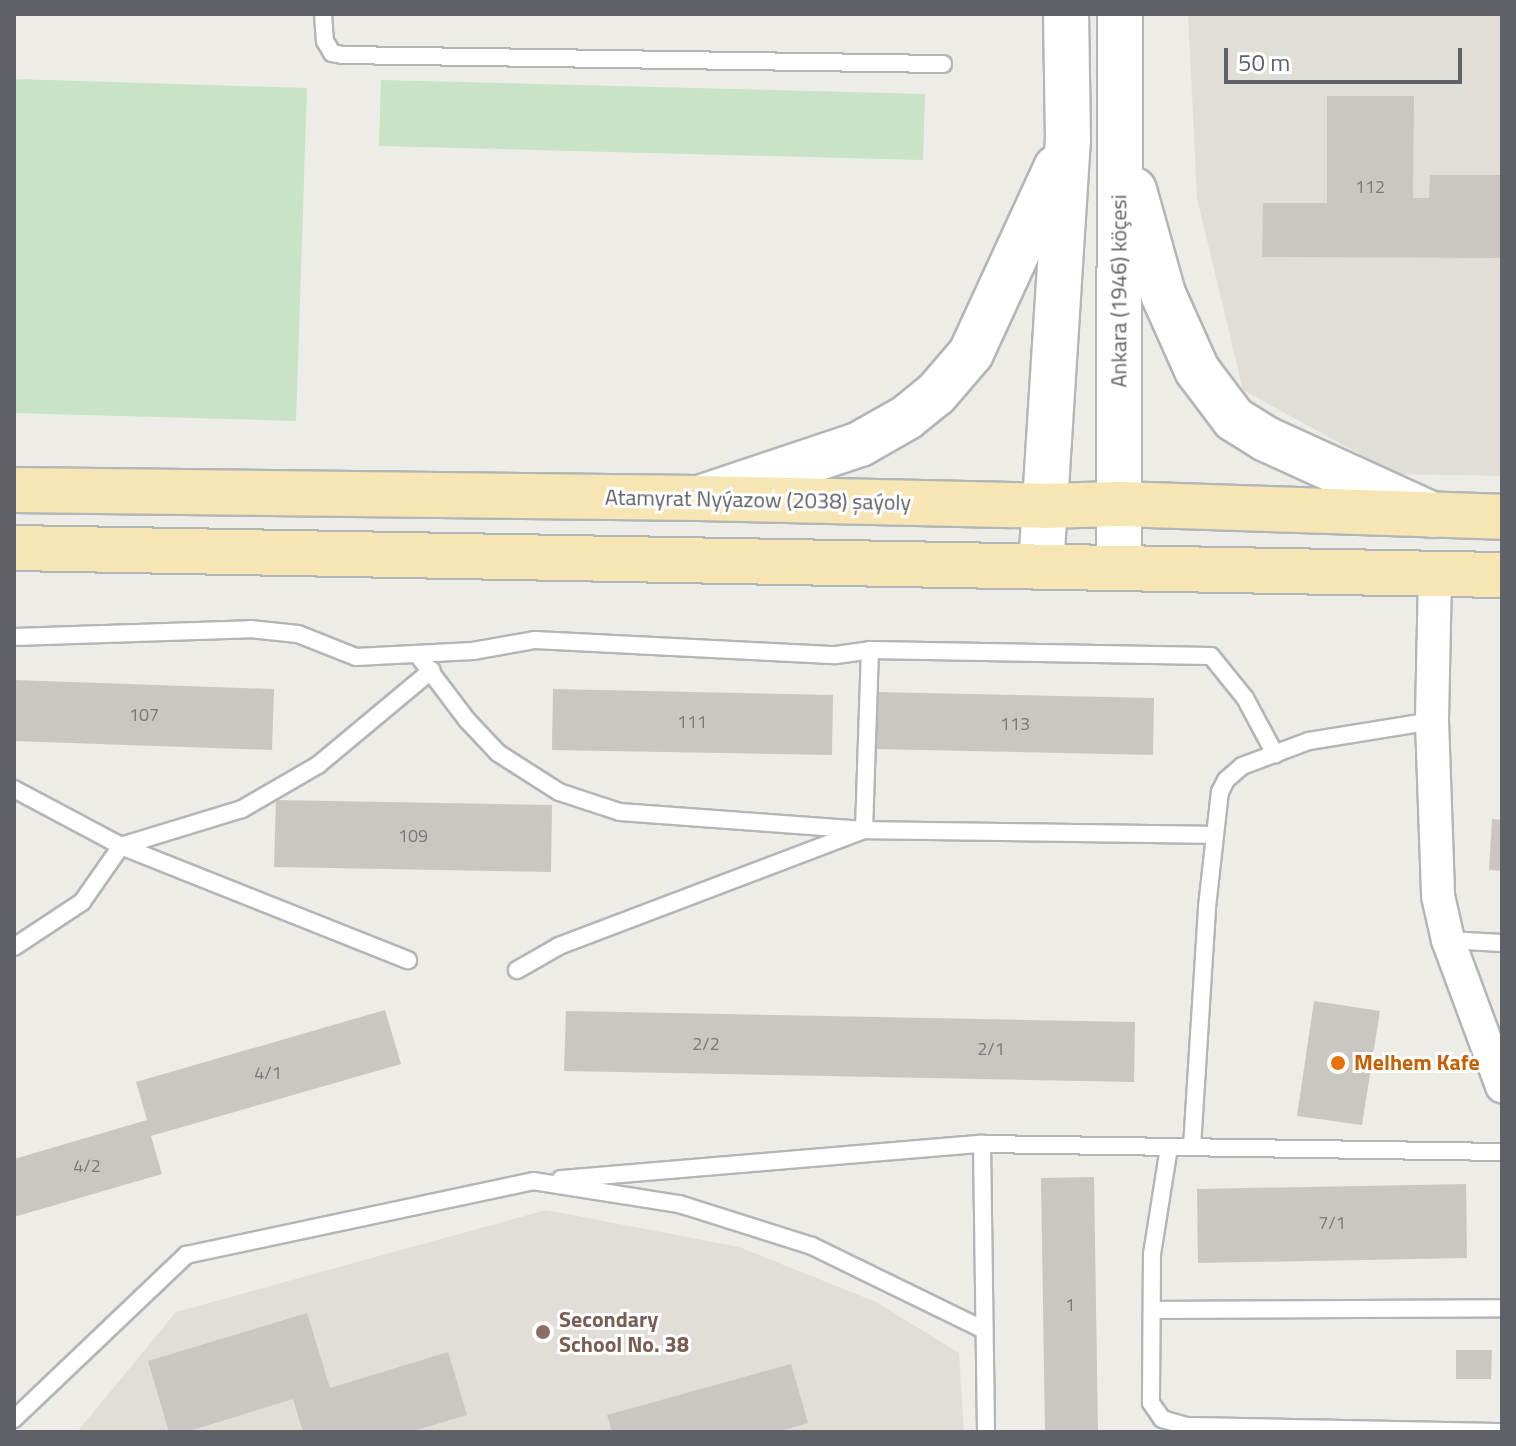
<!DOCTYPE html>
<meta charset="utf-8">
<style>
body{margin:0}
#map{position:relative;width:1516px;height:1446px;overflow:hidden;background:#eeece6;font-family:"Titillium Web",sans-serif}
div>[style]{position:absolute}
[style*='--x']{left:calc(var(--x)*1px);top:calc(var(--y)*1px);width:calc(var(--w)*1px);rotate:calc(var(--a)*1deg)}
.education>*{inset:0;background:#e1ddd7}
.green>*{inset:0;background:#c8e3c5}
.building>*{inset:0;background:#cac7c2}
.roads{filter:drop-shadow(2px 0 #b3b6b9) drop-shadow(-2px 0 #b3b6b9) drop-shadow(0 2px #b3b6b9) drop-shadow(0 -2px #b3b6b9)}
.service>*{height:16px;margin:-8px;padding:0 8px;transform-origin:8px;border-radius:8px;background:#fff}
.minor>*{height:32px;margin:-16px;padding:0 16px;transform-origin:16px;border-radius:16px;background:#fff}
.secondary>*{height:44px;margin:-22px;padding:0 22px;transform-origin:22px;border-radius:22px;background:#fff}
.primary>*{height:44px;margin:-22px;padding:0 22px;transform-origin:22px;border-radius:22px;background:#f7e5b3}
.dots>*{width:22px;height:22px;translate:-50% -50%;box-sizing:border-box;border:4px solid #fff;border-radius:50%}
span{translate:-50% -50%;white-space:nowrap;text-align:center;line-height:1.15;-webkit-text-stroke:6px #fff;paint-order:stroke}
.number-label{font-size:18px;color:#797a7c}
.number-label span{-webkit-text-stroke-width:0}
.street-label{font-size:22px;color:#5e6165}
.food-label{font-size:22px;color:#c56008;font-weight:700}
.left{translate:0 -50%;text-align:left}
.education-label{font-size:22px;color:#785e54;font-weight:700}
.frame{position:absolute;inset:0;border:16px solid #5e6165;pointer-events:none}
.scale{position:absolute;left:1224px;top:48px;width:238px;height:36px;box-sizing:border-box;border:4px solid #5e6165;border-top:0;padding-left:10px;font-size:24px;line-height:28px;white-space:nowrap;color:#5e6165;-webkit-text-stroke:6px #fff;paint-order:stroke}
</style>
<div id="map">
<div class="education">
<i style="clip-path:polygon(1188px 14px,1502px 14px,1502px 476px,1396px 474px,1243px 390px,1197px 198px)"></i>
<i style="clip-path:polygon(546px 1210px,739px 1247px,876px 1302px,959px 1353px,964px 1432px,77px 1432px,176px 1312px)"></i>
</div>
<div class="green">
<i style="clip-path:polygon(14px 79px,307px 88px,296px 421px,14px 413px)"></i>
<i style="clip-path:polygon(381px 80px,925px 94px,923px 160px,379px 146px)"></i>
</div>
<div class="building">
<i style="clip-path:polygon(1327px 96px,1414px 96px,1413px 198px,1429px 198px,1430px 175px,1502px 175px,1502px 258px,1262px 257px,1263px 203px,1327px 203px)"></i>
<i style="clip-path:polygon(14px 680px,274px 689px,272px 750px,14px 741px)"></i>
<i style="clip-path:polygon(553px 689px,833px 695px,832px 755px,552px 750px)"></i>
<i style="clip-path:polygon(876px 692px,1154px 698px,1153px 755px,875px 749px)"></i>
<i style="clip-path:polygon(276px 800px,552px 805px,551px 872px,274px 867px)"></i>
<i style="clip-path:polygon(1492px 819px,1502px 820px,1502px 871px,1489px 870px)"></i>
<i style="clip-path:polygon(1314px 1001px,1380px 1011px,1362px 1125px,1297px 1116px)"></i>
<i style="clip-path:polygon(385px 1010px,401px 1064px,151px 1136px,162px 1174px,14px 1217px,14px 1159px,147px 1120px,136px 1082px)"></i>
<i style="clip-path:polygon(566px 1011px,1135px 1022px,1134px 1082px,564px 1071px)"></i>
<i style="clip-path:polygon(1094px 1177px,1098px 1432px,1045px 1432px,1041px 1178px)"></i>
<i style="clip-path:polygon(1466px 1184px,1467px 1258px,1198px 1263px,1197px 1189px)"></i>
<i style="clip-path:polygon(307px 1313px,330px 1388px,448px 1352px,467px 1415px,410px 1432px,303px 1432px,293px 1399px,186px 1432px,169px 1432px,148px 1361px)"></i>
<i style="clip-path:polygon(1456px 1350px,1492px 1350px,1491px 1379px,1456px 1379px)"></i>
<i style="clip-path:polygon(791px 1364px,808px 1423px,777px 1432px,612px 1432px,607px 1415px)"></i>
</div>
<div class="roads">
<div class="service">
<i style="--x:323;--y:14;--w:27;--a:86"></i>
<i style="--x:325;--y:41;--w:14;--a:60"></i>
<i style="--x:332;--y:53;--w:10;--a:11"></i>
<i style="--x:342;--y:55;--w:601;--a:0.86"></i>
<i style="--x:14;--y:637;--w:236;--a:-1.9"></i>
<i style="--x:250;--y:629;--w:48;--a:5.9"></i>
<i style="--x:298;--y:634;--w:62;--a:21.6"></i>
<i style="--x:356;--y:657;--w:117;--a:-2.9"></i>
<i style="--x:473;--y:651;--w:63;--a:-10.1"></i>
<i style="--x:535;--y:640;--w:301;--a:2.9"></i>
<i style="--x:836;--y:655;--w:34;--a:-8"></i>
<i style="--x:870;--y:650;--w:341;--a:1"></i>
<i style="--x:1211;--y:656;--w:54;--a:51"></i>
<i style="--x:1245;--y:698;--w:64;--a:61.8"></i>
<i style="--x:417;--y:654;--w:83;--a:52.9"></i>
<i style="--x:467;--y:720;--w:45;--a:46.8"></i>
<i style="--x:498;--y:753;--w:72;--a:32.6"></i>
<i style="--x:559;--y:792;--w:64;--a:18.2"></i>
<i style="--x:620;--y:812;--w:245;--a:4.2"></i>
<i style="--x:864;--y:830;--w:351;--a:0.8"></i>
<i style="--x:14;--y:789;--w:121;--a:28"></i>
<i style="--x:121;--y:846;--w:309;--a:21.7"></i>
<i style="--x:1448;--y:940;--w:54;--a:3.2"></i>
<i style="--x:14;--y:947;--w:82;--a:-33.5"></i>
<i style="--x:82;--y:902;--w:68;--a:-55.1"></i>
<i style="--x:121;--y:846;--w:127;--a:-17"></i>
<i style="--x:242;--y:809;--w:88;--a:-30.1"></i>
<i style="--x:318;--y:765;--w:148;--a:-39.8"></i>
<i style="--x:517;--y:970;--w:48;--a:-29.7"></i>
<i style="--x:559;--y:946;--w:326;--a:-20.8"></i>
<i style="--x:864;--y:830;--w:180;--a:-88.1"></i>
<i style="--x:982;--y:1144;--w:288;--a:89.2"></i>
<i style="--x:1169;--y:1147;--w:108;--a:99"></i>
<i style="--x:1152;--y:1254;--w:149;--a:90.4"></i>
<i style="--x:1151;--y:1403;--w:19;--a:55"></i>
<i style="--x:1162;--y:1419;--w:25;--a:16"></i>
<i style="--x:1186;--y:1426;--w:316;--a:1.1"></i>
<i style="--x:1192;--y:1147;--w:240;--a:-86.4"></i>
<i style="--x:1207;--y:907;--w:116;--a:-83.6"></i>
<i style="--x:1220;--y:792;--w:13;--a:-63"></i>
<i style="--x:1226;--y:780;--w:21;--a:-41"></i>
<i style="--x:1242;--y:766;--w:72;--a:-20.5"></i>
<i style="--x:1309;--y:741;--w:125;--a:-9.2"></i>
<i style="--x:561;--y:1179;--w:422;--a:-4.8"></i>
<i style="--x:982;--y:1144;--w:520;--a:0.88"></i>
<i style="--x:1153;--y:1310;--w:349;--a:-0.3"></i>
<i style="--x:14;--y:1419;--w:238;--a:-43.6"></i>
<i style="--x:186;--y:1255;--w:355;--a:-12"></i>
<i style="--x:533;--y:1181;--w:148;--a:9"></i>
<i style="--x:679;--y:1204;--w:139;--a:17.5"></i>
<i style="--x:812;--y:1246;--w:191;--a:26"></i>
</div>
<div class="minor">
<i style="--x:1435;--y:575;--w:146;--a:91.2"></i>
<i style="--x:1432;--y:721;--w:175;--a:88"></i>
<i style="--x:1438;--y:896;--w:45;--a:77.2"></i>
<i style="--x:1448;--y:940;--w:156;--a:69.7"></i>
</div>
<div class="secondary">
<i style="--x:1134;--y:190;--w:108;--a:74.4"></i>
<i style="--x:1163;--y:294;--w:83;--a:65.9"></i>
<i style="--x:1197;--y:370;--w:61;--a:52.9"></i>
<i style="--x:1234;--y:419;--w:38;--a:32"></i>
<i style="--x:1266;--y:439;--w:183;--a:24.5"></i>
<i style="--x:702;--y:497;--w:167;--a:-18.5"></i>
<i style="--x:860;--y:444;--w:53;--a:-29.5"></i>
<i style="--x:906;--y:418;--w:38;--a:-39"></i>
<i style="--x:936;--y:394;--w:54;--a:-49.5"></i>
<i style="--x:971;--y:353;--w:204;--a:-65.3"></i>
<i style="--x:1041;--y:567;--w:428;--a:-86.4"></i>
<i style="--x:1068;--y:140;--w:126;--a:-90.9"></i>
<i style="--x:1119;--y:568;--w:554;--a:-89.9"></i>
</div>
<div class="primary">
<i style="--x:14;--y:490;--w:685;--a:0.67"></i>
<i style="--x:699;--y:498;--w:345;--a:1.3"></i>
<i style="--x:1044;--y:506;--w:74;--a:-1.5"></i>
<i style="--x:1118;--y:504;--w:384;--a:1.9"></i>
<i style="--x:14;--y:548;--w:1488;--a:1.04"></i>
</div>
</div>
<div class="dots">
<i style="left:1338px;top:1063px;background:#e8710a"></i>
<i style="left:543px;top:1332px;background:#8d6e63"></i>
</div>
<div class="number-label">
<span style="left:1370px;top:187px">112</span>
<span style="left:144px;top:715px">107</span>
<span style="left:692px;top:722px">111</span>
<span style="left:1015px;top:724px">113</span>
<span style="left:413px;top:836px">109</span>
<span style="left:706px;top:1044px">2/2</span>
<span style="left:991px;top:1049px">2/1</span>
<span style="left:268px;top:1073px">4/1</span>
<span style="left:87px;top:1166px">4/2</span>
<span style="left:1332px;top:1223px">7/1</span>
<span style="left:1070px;top:1305px">1</span>
</div>
<div class="street-label">
<span style="left:1119px;top:291px;rotate:-90deg">Ankara (1946) köçesi</span>
<span style="left:758px;top:500px;rotate:1deg">Atamyrat Nyýazow (2038) şaýoly</span>
</div>
<div class="food-label">
<span class="left" style="left:1354px;top:1063px">Melhem Kafe</span>
</div>
<div class="education-label">
<span class="left" style="left:559px;top:1332px">Secondary<br>School No. 38</span>
</div>
<div class="frame"></div>
<div class="scale">50 m</div>
</div>
